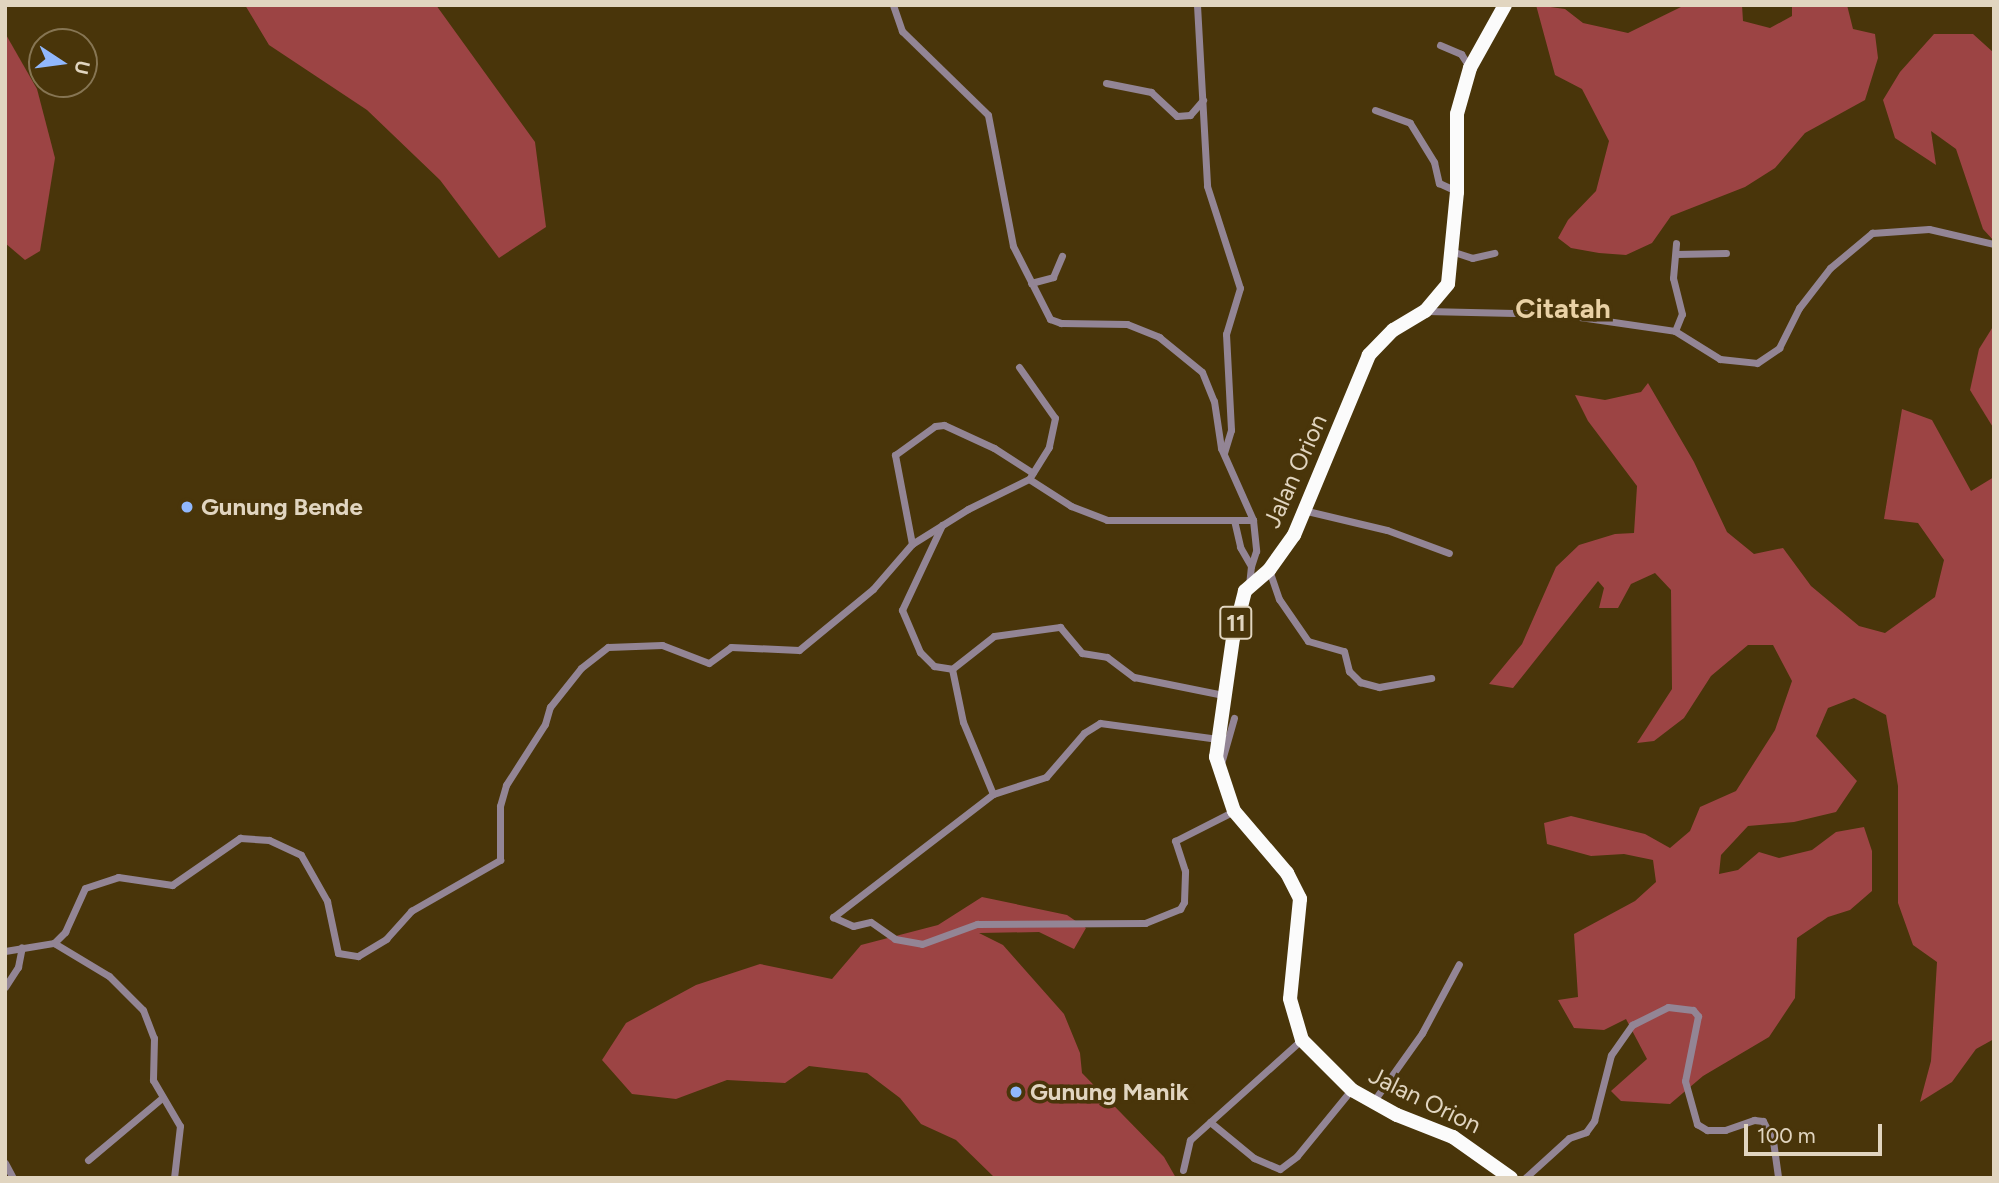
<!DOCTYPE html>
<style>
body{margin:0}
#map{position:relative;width:1999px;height:1183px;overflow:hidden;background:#49350a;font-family:Figtree,sans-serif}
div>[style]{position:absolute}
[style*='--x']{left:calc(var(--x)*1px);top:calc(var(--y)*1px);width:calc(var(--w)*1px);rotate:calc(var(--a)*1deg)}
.green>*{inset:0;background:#9c4444}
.street>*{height:7px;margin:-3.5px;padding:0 3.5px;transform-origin:3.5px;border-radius:3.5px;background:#938595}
.highway>*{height:14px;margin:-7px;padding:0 7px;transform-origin:7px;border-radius:7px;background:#fbfbfb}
.dots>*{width:19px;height:19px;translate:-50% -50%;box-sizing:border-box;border:4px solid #49350a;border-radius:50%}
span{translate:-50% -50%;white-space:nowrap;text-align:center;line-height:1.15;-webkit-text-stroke:7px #49350a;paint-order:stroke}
.shield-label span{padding:2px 5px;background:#49350a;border:2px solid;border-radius:5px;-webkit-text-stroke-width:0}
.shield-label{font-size:23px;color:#e1d5c0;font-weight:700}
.street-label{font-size:24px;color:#e1d5c0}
.poi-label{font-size:24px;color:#e1d5c0;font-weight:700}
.left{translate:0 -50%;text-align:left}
.quarter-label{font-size:28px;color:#e9d1a5;font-weight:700}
.frame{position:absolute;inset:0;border:7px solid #e1d5c0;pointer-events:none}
.north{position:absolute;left:28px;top:28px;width:70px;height:70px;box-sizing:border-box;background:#49350a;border:2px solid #867553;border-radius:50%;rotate:103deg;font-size:19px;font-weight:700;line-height:28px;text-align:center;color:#e1d5c0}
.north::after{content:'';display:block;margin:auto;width:24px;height:32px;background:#91b8fd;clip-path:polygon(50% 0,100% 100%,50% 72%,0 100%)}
.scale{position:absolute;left:1744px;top:1124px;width:138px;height:32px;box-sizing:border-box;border:4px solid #e1d5c0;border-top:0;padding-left:9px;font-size:21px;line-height:24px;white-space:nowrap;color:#e1d5c0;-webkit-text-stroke:5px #49350a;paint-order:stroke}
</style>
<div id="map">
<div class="green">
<i style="clip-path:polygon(245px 5px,436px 5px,535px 142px,546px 227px,499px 258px,440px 180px,367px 110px,269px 45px)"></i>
<i style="clip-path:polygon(1536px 5px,1565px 9px,1583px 23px,1628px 33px,1685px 5px,1742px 5px,1743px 21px,1770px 28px,1792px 16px,1792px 5px,1847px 5px,1853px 29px,1875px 34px,1878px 58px,1865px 100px,1805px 133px,1775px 168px,1745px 187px,1671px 216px,1652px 243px,1626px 255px,1599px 253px,1571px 248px,1558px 238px,1568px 220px,1596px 191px,1609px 141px,1582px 89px,1555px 75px)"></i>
<i style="clip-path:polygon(5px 33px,37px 89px,55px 158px,40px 251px,25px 260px,5px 243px)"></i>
<i style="clip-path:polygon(1934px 34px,1973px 34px,1994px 53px,1994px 241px,1983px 229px,1956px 149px,1931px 131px,1936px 165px,1895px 138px,1883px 100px,1900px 72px)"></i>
<i style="clip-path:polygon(1994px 325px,1994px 429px,1970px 390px,1979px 349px)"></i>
<i style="clip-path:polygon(1648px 383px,1694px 462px,1727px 532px,1754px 554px,1783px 548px,1811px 586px,1859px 626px,1885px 633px,1935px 597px,1944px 560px,1918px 523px,1884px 519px,1902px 409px,1932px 420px,1971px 491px,1994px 477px,1994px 1039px,1976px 1049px,1952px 1082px,1920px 1102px,1931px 1061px,1937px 962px,1913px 945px,1898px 903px,1898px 786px,1886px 715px,1854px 698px,1828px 708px,1816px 736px,1857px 781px,1836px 812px,1794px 822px,1748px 826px,1721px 855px,1719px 874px,1738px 870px,1759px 852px,1779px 858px,1812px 850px,1836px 832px,1864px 827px,1872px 851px,1872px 891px,1850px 910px,1828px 917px,1797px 938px,1795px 998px,1769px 1037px,1703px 1076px,1670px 1104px,1621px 1101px,1611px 1091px,1647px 1059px,1626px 1019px,1604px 1030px,1574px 1028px,1558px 1000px,1578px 997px,1574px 934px,1635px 901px,1656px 882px,1653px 860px,1624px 854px,1591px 856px,1547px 844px,1544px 823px,1571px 816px,1645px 834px,1670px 848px,1690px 831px,1700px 807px,1736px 791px,1775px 730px,1792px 681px,1773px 645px,1748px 645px,1711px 676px,1684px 718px,1654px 741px,1637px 743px,1672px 689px,1671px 590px,1655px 573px,1631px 584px,1618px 608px,1599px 608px,1604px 588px,1598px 581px,1513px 688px,1489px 684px,1522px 644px,1556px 567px,1579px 545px,1615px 534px,1634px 533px,1637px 486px,1588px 421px,1575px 395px,1605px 400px,1641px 392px)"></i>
<i style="clip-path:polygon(982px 897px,1067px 915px,1086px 928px,1074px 949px,1039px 932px,979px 933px,1003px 945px,1064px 1014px,1080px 1053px,1082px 1073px,1164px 1157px,1176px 1178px,995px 1178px,956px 1140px,921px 1124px,900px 1098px,867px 1073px,809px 1066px,785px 1083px,727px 1080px,676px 1099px,632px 1094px,602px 1060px,626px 1023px,696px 985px,760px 964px,832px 979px,861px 945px,938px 925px)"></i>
</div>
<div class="street">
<i style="--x:893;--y:5;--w:28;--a:71"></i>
<i style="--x:902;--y:31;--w:120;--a:44.3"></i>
<i style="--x:988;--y:115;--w:133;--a:79.2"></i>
<i style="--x:1013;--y:246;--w:82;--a:63.1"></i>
<i style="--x:1050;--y:319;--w:12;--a:20"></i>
<i style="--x:1061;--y:323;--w:66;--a:0.9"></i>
<i style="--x:1127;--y:324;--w:35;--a:22"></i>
<i style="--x:1159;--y:337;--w:55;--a:39.1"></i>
<i style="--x:1202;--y:372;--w:31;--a:68"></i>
<i style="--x:1214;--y:401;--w:48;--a:81.5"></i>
<i style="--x:1221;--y:448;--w:79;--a:66"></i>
<i style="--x:1253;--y:520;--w:31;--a:84"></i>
<i style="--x:1256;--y:551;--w:16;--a:108"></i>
<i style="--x:1197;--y:5;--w:181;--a:86.8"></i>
<i style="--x:1207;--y:186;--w:107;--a:72.1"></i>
<i style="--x:1240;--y:288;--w:48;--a:106.9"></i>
<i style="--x:1226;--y:334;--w:96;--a:87"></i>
<i style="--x:1231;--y:430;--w:24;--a:107"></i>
<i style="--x:1440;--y:45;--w:23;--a:23"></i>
<i style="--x:1461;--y:54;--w:17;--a:57"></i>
<i style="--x:1106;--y:83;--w:46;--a:11.3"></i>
<i style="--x:1151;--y:92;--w:35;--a:43"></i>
<i style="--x:1177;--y:116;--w:13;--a:-4"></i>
<i style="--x:1190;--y:115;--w:20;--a:-49"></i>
<i style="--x:1375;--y:110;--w:37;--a:20"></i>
<i style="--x:1410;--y:123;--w:46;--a:58.4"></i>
<i style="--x:1434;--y:162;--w:22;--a:77"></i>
<i style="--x:1439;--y:183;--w:19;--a:25"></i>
<i style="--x:1454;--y:252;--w:19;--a:18"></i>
<i style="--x:1472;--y:258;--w:23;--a:-13"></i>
<i style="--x:1676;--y:254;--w:50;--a:-1.1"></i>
<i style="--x:1031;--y:283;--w:23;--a:-15"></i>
<i style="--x:1053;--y:277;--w:23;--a:-67"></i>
<i style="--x:1426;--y:311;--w:133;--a:1.3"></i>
<i style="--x:1559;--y:314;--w:117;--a:8.3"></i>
<i style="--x:1675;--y:331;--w:53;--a:31.9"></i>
<i style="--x:1720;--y:359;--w:37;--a:6"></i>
<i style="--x:1757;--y:363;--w:27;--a:-34"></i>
<i style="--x:1779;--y:348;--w:45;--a:-63.4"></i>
<i style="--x:1799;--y:308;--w:51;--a:-52.2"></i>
<i style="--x:1830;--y:268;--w:55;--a:-39.8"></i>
<i style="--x:1872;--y:233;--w:57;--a:-4"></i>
<i style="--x:1929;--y:229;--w:67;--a:13"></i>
<i style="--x:1675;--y:331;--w:18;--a:-68"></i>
<i style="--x:1682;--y:314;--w:37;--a:-104"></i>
<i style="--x:1673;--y:278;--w:35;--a:-85"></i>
<i style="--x:1019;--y:367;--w:62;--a:54.8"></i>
<i style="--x:1055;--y:418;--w:30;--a:102"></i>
<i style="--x:1049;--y:447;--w:34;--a:122"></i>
<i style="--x:1307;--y:511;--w:82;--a:13.4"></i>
<i style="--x:1387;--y:530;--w:66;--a:20.4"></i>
<i style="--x:1234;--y:520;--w:28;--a:77"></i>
<i style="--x:1240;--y:547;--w:22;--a:60"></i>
<i style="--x:1251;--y:566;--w:19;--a:96"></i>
<i style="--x:942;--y:525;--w:94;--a:115.2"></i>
<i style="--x:902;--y:610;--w:46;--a:66.8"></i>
<i style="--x:920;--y:652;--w:20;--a:45"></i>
<i style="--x:934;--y:666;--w:18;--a:9"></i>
<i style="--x:952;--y:669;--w:53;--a:-38.2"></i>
<i style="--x:994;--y:636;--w:67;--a:-7.8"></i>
<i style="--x:1060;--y:627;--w:34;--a:50"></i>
<i style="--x:1082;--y:653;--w:25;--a:9"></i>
<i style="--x:1107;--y:657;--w:34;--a:37"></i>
<i style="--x:1134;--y:677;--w:91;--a:11.4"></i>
<i style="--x:912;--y:544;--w:91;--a:-100.8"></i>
<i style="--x:895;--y:455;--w:49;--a:-35.9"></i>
<i style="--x:935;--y:426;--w:9;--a:-6"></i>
<i style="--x:944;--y:425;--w:55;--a:24.7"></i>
<i style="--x:994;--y:448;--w:46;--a:32.7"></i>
<i style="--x:1269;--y:570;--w:31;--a:71"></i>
<i style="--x:1279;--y:599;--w:51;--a:55.4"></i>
<i style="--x:1308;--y:641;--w:37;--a:16"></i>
<i style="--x:1344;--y:651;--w:21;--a:76"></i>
<i style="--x:1349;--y:671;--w:16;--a:45"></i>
<i style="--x:1360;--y:682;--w:20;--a:15"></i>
<i style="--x:1379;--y:687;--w:53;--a:-9.8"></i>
<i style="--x:952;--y:669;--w:54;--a:78.3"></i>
<i style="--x:963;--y:722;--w:78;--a:67.4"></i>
<i style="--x:1218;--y:739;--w:119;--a:-172.3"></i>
<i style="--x:1100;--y:723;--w:19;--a:148"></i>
<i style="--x:1084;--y:733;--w:58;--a:130.8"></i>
<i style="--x:1046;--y:777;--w:56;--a:162.2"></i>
<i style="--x:993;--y:794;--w:202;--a:142.4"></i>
<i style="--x:833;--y:917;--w:22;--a:24"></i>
<i style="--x:853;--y:926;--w:18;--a:-13"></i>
<i style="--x:871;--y:922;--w:29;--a:35"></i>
<i style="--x:895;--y:939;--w:27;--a:10"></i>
<i style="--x:922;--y:944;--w:59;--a:-20"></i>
<i style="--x:977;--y:924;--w:168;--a:-0.3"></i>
<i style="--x:1145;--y:923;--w:38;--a:-22"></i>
<i style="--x:1180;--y:909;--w:8;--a:-60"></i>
<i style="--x:1184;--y:902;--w:31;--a:-88"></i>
<i style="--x:1185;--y:871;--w:32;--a:-108"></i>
<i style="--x:1175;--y:841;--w:66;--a:-27"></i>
<i style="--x:1220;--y:767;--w:51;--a:-74.1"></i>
<i style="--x:54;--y:943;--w:16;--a:-45"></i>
<i style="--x:65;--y:932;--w:48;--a:-65.6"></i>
<i style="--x:85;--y:888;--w:35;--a:-18"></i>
<i style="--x:118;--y:877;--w:55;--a:8.4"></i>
<i style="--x:172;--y:885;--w:83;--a:-34.7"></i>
<i style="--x:240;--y:838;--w:29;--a:4"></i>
<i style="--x:269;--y:840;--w:35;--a:25"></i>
<i style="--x:301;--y:855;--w:53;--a:60.5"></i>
<i style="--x:327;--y:901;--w:53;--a:78.1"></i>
<i style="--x:338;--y:953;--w:20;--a:9"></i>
<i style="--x:358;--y:956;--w:33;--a:-31"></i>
<i style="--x:386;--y:939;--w:38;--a:-48"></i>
<i style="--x:411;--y:911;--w:103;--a:-29.8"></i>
<i style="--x:500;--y:860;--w:54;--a:-90"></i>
<i style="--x:500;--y:806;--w:22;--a:-74"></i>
<i style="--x:506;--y:785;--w:72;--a:-57.4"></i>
<i style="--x:545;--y:724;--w:18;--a:-74"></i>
<i style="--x:550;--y:707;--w:50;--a:-51.5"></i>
<i style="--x:581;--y:668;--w:34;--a:-38"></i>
<i style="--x:608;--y:647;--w:54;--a:-2.1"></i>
<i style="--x:662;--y:645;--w:50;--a:21"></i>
<i style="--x:709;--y:663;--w:27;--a:-36"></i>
<i style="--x:731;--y:647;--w:68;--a:2.5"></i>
<i style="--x:799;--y:650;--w:96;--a:-39.5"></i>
<i style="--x:873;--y:589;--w:60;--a:-49.1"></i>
<i style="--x:912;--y:544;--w:66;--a:-32"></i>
<i style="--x:968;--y:509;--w:68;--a:-26.2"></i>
<i style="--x:1029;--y:479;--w:50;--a:32.7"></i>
<i style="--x:1071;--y:506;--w:39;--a:21"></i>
<i style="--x:1107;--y:520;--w:146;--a:0"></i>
<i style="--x:5;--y:951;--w:50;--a:-9.3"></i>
<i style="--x:54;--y:943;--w:64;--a:31"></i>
<i style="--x:109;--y:976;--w:48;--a:45"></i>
<i style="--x:143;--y:1010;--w:30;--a:69"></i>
<i style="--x:154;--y:1038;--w:42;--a:91.4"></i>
<i style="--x:153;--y:1080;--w:53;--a:59.6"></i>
<i style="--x:180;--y:1126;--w:52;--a:96.6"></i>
<i style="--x:5;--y:987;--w:24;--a:-57"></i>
<i style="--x:18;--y:967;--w:20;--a:-79"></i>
<i style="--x:1373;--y:1102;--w:85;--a:-54.6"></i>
<i style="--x:1422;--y:1033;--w:78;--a:-61.8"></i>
<i style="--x:1210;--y:1122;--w:57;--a:39.3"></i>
<i style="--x:1254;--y:1158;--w:28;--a:23"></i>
<i style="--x:1280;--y:1169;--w:21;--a:-37"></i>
<i style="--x:1297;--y:1156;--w:85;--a:-50.7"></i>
<i style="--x:88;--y:1160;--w:97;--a:-40"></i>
<i style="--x:5;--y:1163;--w:17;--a:62"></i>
<i style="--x:1183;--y:1170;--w:31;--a:-77"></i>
<i style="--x:1190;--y:1140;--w:149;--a:-42"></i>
<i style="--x:1525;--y:1178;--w:59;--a:-42.3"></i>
<i style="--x:1569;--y:1138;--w:18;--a:-19"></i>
<i style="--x:1586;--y:1132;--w:14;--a:-54"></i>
<i style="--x:1594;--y:1121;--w:68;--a:-75.6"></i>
<i style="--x:1611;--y:1055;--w:37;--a:-55"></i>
<i style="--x:1632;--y:1025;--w:40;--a:-26.6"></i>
<i style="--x:1668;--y:1007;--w:25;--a:7"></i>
<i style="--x:1693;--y:1010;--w:8;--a:50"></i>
<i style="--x:1698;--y:1016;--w:66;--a:101.3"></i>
<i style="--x:1685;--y:1081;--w:45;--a:74.4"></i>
<i style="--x:1697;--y:1124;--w:12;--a:31"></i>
<i style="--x:1707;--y:1130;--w:18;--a:0"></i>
<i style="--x:1725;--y:1130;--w:31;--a:-19"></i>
<i style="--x:1754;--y:1120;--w:9;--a:6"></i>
<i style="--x:1763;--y:1121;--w:22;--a:63"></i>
<i style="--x:1773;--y:1141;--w:37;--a:82"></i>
</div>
<div class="highway">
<i style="--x:1505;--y:5;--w:72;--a:119.1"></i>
<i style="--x:1470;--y:68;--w:48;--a:105.8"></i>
<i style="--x:1457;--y:114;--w:78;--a:90"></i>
<i style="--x:1457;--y:192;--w:92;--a:95.6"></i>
<i style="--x:1448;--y:284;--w:35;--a:130"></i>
<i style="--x:1425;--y:311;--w:37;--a:149"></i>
<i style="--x:1393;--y:330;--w:35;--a:134"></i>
<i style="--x:1369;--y:355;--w:195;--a:112.6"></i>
<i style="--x:1294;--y:535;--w:43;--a:125.5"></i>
<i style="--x:1269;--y:570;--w:32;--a:139"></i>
<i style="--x:1245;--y:591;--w:49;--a:104.3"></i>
<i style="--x:1233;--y:638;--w:120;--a:98.1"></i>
<i style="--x:1216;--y:757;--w:57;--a:71.6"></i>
<i style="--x:1234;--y:811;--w:82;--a:49.5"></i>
<i style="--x:1287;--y:873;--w:29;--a:63"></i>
<i style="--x:1300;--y:899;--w:100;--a:95.7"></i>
<i style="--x:1290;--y:999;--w:43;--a:73.7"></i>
<i style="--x:1302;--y:1040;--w:71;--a:45"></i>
<i style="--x:1352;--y:1090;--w:51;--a:29.1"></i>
<i style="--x:1397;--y:1115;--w:60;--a:21.4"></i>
<i style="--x:1453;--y:1137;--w:71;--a:35.3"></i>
</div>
<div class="dots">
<i style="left:187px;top:507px;background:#91b8fd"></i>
<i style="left:1016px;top:1092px;background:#91b8fd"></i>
</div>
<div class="shield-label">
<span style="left:1236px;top:623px">11</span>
</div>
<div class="street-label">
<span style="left:1295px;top:471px;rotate:-66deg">Jalan Orion</span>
<span style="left:1425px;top:1100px;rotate:26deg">Jalan Orion</span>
</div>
<div class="poi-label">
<span class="left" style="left:201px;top:507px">Gunung Bende</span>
<span class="left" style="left:1030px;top:1092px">Gunung Manik</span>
</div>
<div class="quarter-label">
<span style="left:1563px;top:308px">Citatah</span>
</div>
<div class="frame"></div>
<div class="north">U</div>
<div class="scale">100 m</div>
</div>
